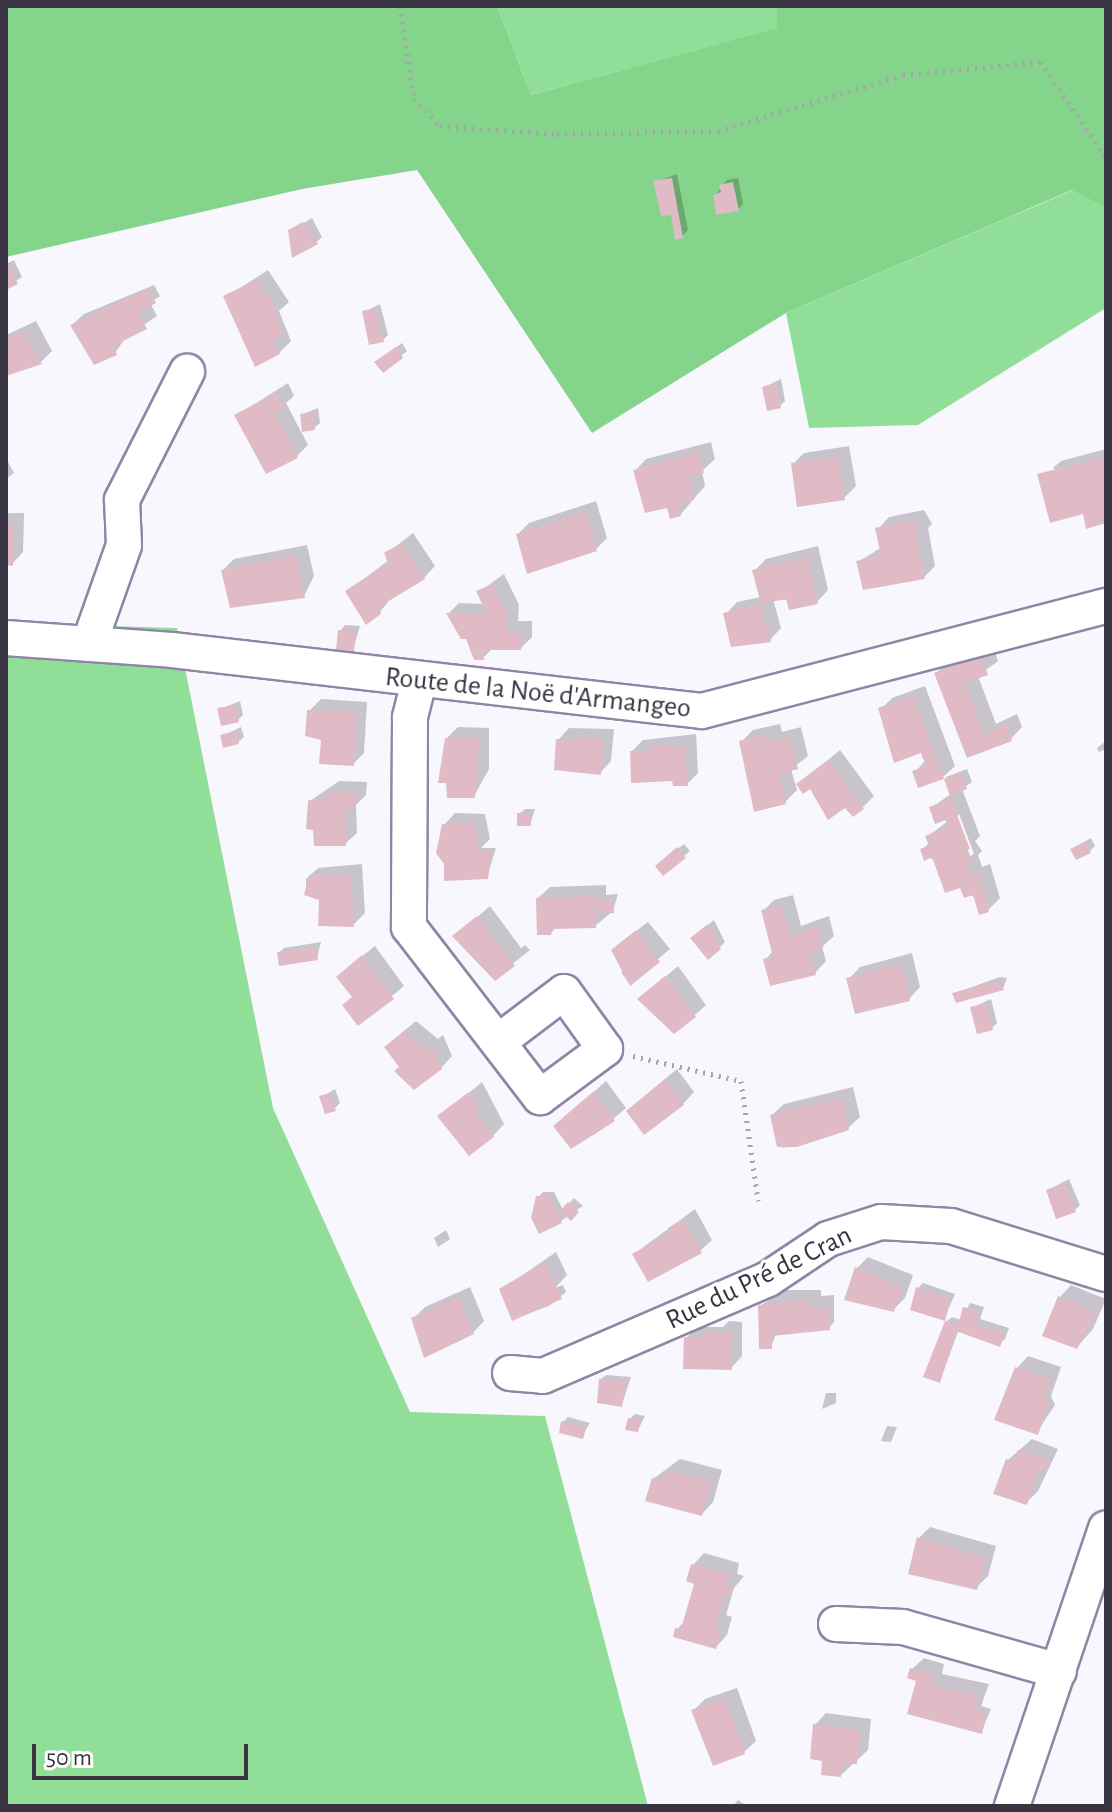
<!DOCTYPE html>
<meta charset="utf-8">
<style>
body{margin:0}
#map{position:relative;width:1112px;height:1812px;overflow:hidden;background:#f9f7fe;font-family:"Alegreya Sans",sans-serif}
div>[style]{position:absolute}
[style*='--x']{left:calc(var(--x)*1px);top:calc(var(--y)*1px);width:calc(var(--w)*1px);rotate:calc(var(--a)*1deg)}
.green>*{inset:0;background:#91de99}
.forest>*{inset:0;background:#84d48c}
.shadow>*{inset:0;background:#0003}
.building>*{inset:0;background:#e0bac5}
.path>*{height:5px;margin-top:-2.5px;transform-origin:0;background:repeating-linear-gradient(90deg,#a7a4ae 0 2px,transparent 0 8px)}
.roads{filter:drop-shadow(2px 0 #8e86a5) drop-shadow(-2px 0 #8e86a5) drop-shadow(0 2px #8e86a5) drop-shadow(0 -2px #8e86a5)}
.minor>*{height:34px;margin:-17px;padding:0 17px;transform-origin:17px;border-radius:17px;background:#fff}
span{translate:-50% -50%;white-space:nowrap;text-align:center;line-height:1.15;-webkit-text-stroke:6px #fff;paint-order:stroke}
.street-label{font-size:28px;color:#383441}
.frame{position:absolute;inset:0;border:8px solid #383441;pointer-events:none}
.scale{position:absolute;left:32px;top:1744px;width:216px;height:36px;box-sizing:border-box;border:4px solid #383441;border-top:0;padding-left:10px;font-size:24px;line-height:28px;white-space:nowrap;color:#383441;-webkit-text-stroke:6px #fff;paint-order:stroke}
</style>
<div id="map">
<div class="green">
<i style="clip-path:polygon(497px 6px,777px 6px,778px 28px,531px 95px)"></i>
<i style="clip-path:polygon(1073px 190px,1106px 208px,1106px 308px,918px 425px,809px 428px,786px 313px)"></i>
<i style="clip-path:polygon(6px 623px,177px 628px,273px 1108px,410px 1412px,545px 1416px,648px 1806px,6px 1806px)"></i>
</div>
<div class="forest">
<i style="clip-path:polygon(6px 6px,497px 6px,531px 95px,777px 28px,777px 6px,1106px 6px,1106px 208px,1072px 190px,786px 313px,592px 433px,417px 170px,302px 189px,6px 257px)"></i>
</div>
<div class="shadow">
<i style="clip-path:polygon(677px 174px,688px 230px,682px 236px,656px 182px)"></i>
<i style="clip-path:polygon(738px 178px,743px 204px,738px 209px,715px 196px,727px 180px)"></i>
<i style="clip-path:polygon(312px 218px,322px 237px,317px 242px,290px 231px)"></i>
<i style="clip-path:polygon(14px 260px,22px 277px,6px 288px,6px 264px)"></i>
<i style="clip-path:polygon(268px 270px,289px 302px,279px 311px,291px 341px,279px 353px,226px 297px)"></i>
<i style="clip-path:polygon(154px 285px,160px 296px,150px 303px,157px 316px,126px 337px,115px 353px,72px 325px,84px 314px)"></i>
<i style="clip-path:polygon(380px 304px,388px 335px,383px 340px,364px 312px)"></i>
<i style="clip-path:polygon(36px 321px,52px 351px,41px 362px,6px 375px,6px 335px)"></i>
<i style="clip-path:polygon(402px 343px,407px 351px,383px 370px,382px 357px)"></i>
<i style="clip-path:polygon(781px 379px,785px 401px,780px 406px,764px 387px)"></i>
<i style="clip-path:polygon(288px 383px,294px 396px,286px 403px,308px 445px,297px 456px,236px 416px)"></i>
<i style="clip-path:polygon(318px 408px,320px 423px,314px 428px,303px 414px)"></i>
<i style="clip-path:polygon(711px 442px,715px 459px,702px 471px,705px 486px,680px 515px,635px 471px,646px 459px)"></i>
<i style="clip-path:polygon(849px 446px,856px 486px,844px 498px,793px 464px,804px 453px)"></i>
<i style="clip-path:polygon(1106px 449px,1106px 521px,1087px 527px,1084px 512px,1039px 475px,1057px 471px,1053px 468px,1061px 461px)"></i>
<i style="clip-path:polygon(6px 458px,14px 473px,6px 479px)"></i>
<i style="clip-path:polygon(596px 501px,607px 538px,595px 550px,518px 534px,529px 523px)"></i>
<i style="clip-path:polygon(924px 510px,932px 524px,928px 528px,935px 566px,924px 577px,858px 562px,882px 547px,878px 529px,889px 517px)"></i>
<i style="clip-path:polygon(6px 513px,24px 513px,23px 552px,12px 564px,6px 563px)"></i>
<i style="clip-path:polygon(413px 533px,435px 566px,424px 578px,391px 598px,380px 612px,348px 591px,389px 560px,386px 554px)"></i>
<i style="clip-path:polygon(307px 545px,314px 576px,304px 596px,223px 570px,234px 559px)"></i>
<i style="clip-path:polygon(818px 546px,828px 590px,817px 602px,773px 599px,781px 628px,770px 640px,726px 614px,737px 602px,761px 597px,754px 571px,766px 559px)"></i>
<i style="clip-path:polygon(504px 574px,519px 605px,518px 621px,532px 621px,532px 637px,521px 648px,493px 648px,483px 658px,448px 614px,459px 603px,484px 604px,479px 592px)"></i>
<i style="clip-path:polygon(345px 625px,360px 626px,353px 650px,340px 631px)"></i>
<i style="clip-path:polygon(992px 644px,998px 661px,978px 676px,996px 724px,1017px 714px,1022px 727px,1011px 739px,968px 756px,936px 673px,948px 662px)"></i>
<i style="clip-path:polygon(925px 686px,955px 766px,943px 777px,915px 772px,926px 760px,923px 750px,881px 709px,892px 698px)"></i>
<i style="clip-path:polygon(321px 699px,367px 702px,364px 753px,353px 764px,323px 739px,310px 737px,309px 711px)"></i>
<i style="clip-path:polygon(240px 701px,243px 715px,238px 720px,220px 709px)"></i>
<i style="clip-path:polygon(780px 724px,782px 732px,801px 727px,808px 756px,791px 769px,797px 790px,785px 802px,741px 742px,753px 730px)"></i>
<i style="clip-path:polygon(241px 727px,244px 737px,238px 742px,222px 736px)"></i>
<i style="clip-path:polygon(458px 727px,489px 728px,489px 769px,474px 796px,446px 739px)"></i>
<i style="clip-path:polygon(569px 728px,614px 729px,611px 761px,600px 773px,558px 740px)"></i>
<i style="clip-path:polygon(696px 734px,698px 773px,687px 784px,632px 751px,643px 740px)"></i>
<i style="clip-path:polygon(1106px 741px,1106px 749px,1099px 752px,1097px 748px)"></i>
<i style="clip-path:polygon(840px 750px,874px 796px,863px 807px,799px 784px)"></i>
<i style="clip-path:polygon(evenodd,967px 769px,972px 782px,962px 789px,980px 836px,975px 841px,982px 851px,978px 855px,982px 867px,990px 864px,1000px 898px,988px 910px,922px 850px,930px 842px,928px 836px,948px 821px,931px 808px,952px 793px,946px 777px,967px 769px,959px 814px,974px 854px,970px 856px,956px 817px,959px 814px)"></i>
<i style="clip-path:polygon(339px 781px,367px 782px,366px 795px,356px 805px,357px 833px,345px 844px,310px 801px)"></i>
<i style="clip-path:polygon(525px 809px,535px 809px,530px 824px,519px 814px)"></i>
<i style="clip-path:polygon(455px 813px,485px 814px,490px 839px,481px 848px,496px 848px,487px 877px,444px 825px)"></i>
<i style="clip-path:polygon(1091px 838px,1095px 846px,1090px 851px,1072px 849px)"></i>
<i style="clip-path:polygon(684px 844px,690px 851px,684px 856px,662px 861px)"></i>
<i style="clip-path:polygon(362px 864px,365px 913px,353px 925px,321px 898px,306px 894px,306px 879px,318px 868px)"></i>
<i style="clip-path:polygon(606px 885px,606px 895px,618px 894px,613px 911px,595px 926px,557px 926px,551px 933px,538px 898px,550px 887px)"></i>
<i style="clip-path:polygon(793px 895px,801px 926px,829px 916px,834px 936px,822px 947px,826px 961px,815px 973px,765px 960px,773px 951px,763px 911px,774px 900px)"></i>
<i style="clip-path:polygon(490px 906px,521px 948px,525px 945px,530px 950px,495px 978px,455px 936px)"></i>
<i style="clip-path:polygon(714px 920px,725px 942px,720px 947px,698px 933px)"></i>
<i style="clip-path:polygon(648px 922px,670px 949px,630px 983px,621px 973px,627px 967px,625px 939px)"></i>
<i style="clip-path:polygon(321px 942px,317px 958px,279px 953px,284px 948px)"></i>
<i style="clip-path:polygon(375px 946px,404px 986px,358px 1024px,350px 966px)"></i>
<i style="clip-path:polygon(912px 953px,920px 987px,909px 999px,849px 979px,860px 967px)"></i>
<i style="clip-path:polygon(678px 966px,706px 1005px,694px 1016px,640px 999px)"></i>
<i style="clip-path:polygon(1000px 977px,1007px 978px,1003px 989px,955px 993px)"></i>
<i style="clip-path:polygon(991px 999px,997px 1023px,992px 1028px,973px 1007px)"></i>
<i style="clip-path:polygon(416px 1021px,438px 1039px,443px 1035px,452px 1056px,441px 1068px,402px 1067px,398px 1036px)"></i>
<i style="clip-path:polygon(677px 1069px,694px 1092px,683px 1104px,640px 1100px)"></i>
<i style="clip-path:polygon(606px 1081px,626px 1108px,594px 1135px,568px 1115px)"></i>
<i style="clip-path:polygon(482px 1082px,504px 1124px,493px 1136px,440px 1117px)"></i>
<i style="clip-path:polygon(853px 1087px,860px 1117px,848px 1128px,783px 1148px,778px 1145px,772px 1115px,784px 1104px)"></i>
<i style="clip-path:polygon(335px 1089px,340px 1103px,334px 1109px,322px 1097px)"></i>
<i style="clip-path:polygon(1069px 1179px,1080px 1205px,1075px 1210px,1048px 1190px)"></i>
<i style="clip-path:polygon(543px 1192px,554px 1192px,563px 1210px,574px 1198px,583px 1206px,561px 1221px,538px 1197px)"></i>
<i style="clip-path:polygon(695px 1209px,712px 1240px,700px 1251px,634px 1254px)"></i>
<i style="clip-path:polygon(446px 1230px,450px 1239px,438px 1247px,434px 1238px)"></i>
<i style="clip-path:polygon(556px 1252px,567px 1275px,555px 1288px,563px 1285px,566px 1292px,549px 1306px,513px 1319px,501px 1290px)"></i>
<i style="clip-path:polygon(868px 1257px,913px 1275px,905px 1298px,894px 1309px,857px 1268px)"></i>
<i style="clip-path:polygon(923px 1283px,955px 1294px,944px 1319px,918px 1288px)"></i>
<i style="clip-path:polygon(1071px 1285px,1106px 1299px,1093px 1329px,1077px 1347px,1060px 1297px)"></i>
<i style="clip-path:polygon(470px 1287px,484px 1321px,473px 1333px,414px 1318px,425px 1307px)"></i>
<i style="clip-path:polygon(785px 1290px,821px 1290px,821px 1296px,834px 1295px,834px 1322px,829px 1328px,776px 1334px,771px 1347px,760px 1306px)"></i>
<i style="clip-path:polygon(970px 1303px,984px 1307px,980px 1319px,1009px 1328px,1005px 1339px,999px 1344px,959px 1329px,940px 1381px,946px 1322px,952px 1317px,961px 1320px)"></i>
<i style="clip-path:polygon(729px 1321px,742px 1322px,742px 1356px,731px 1368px,686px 1338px,698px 1327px,723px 1327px)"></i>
<i style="clip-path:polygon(1028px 1356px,1061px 1367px,1051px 1396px,1055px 1405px,1037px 1432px,1017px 1368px)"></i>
<i style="clip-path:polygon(606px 1375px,631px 1377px,622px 1404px,600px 1380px)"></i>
<i style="clip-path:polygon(826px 1393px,836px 1393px,836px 1403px,822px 1409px)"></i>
<i style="clip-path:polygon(635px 1414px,645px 1416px,638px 1430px,630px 1419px)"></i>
<i style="clip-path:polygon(568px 1417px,590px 1423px,582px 1436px,563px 1422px)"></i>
<i style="clip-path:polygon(887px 1426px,897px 1427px,891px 1442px,881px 1441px)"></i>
<i style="clip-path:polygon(1032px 1439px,1058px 1449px,1038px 1491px,1026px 1503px,1008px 1460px)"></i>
<i style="clip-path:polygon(680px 1459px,722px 1470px,713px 1502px,702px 1514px,653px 1479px)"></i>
<i style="clip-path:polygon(930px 1527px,996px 1546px,988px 1576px,976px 1588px,919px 1538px)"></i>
<i style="clip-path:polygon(704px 1553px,739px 1563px,737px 1574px,744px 1576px,734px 1588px,726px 1615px,732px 1617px,727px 1635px,716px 1647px,677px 1629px,686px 1620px,696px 1583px,693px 1565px)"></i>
<i style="clip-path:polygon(924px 1658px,944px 1664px,942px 1674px,989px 1684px,981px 1706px,991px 1709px,981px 1732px,912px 1669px)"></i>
<i style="clip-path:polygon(737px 1688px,756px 1741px,744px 1752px,693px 1711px,705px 1699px)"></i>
<i style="clip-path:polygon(826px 1713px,871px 1719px,868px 1750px,841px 1775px,824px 1759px,815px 1725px)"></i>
<i style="clip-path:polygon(738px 1800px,748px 1806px,733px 1806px)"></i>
</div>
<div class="building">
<i style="clip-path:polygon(672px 178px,683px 238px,675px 240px,671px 215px,661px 216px,653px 181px)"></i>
<i style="clip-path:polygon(733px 182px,739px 211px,716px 215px,713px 195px,721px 192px,719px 185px)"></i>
<i style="clip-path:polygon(303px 222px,318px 244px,292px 258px,288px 230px)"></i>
<i style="clip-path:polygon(8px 264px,18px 284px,6px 290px,6px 265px)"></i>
<i style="clip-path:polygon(256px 280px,264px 297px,270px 295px,283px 336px,273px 340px,280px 354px,255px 367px,223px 296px)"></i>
<i style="clip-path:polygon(148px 289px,156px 303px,138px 312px,147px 329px,113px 346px,117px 355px,94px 365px,70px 325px)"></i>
<i style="clip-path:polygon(375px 308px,384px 342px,369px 345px,362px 311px)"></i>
<i style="clip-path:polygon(24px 331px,42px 364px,6px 376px,6px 339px)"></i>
<i style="clip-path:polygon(396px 347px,403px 358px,383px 373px,374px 362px)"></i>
<i style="clip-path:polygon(776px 383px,781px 408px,767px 411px,762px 387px)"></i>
<i style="clip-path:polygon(276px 393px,284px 409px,274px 413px,298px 458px,266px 474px,234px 415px)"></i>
<i style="clip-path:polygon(313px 412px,315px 430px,302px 432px,300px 414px)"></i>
<i style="clip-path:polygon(699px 452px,704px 473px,690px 476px,694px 500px,677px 503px,681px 516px,670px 519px,667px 508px,645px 513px,633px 470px)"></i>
<i style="clip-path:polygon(838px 456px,845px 500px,797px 507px,791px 463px)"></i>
<i style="clip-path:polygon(1104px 457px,1106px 523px,1086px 529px,1083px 514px,1050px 523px,1037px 474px)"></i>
<i style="clip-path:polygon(585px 512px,597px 551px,527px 574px,516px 534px)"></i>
<i style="clip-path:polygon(912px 520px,921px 537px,916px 538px,925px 579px,863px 590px,856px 561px,881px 555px,875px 528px)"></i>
<i style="clip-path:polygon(6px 524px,13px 524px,13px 566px,6px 565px)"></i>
<i style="clip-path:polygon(401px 543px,425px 579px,379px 607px,381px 614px,366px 625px,345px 591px,388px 563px,384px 553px)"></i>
<i style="clip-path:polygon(296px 555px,305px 598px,230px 608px,221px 570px)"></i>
<i style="clip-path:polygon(807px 557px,818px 604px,789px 610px,786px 599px,761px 604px,752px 570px)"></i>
<i style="clip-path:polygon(493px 584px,508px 617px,508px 632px,522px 632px,521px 650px,484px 650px,484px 660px,474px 660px,466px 639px,461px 639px,446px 613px,487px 615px,476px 591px)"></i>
<i style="clip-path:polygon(761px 604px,771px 642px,731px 647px,723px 613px)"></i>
<i style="clip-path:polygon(338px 630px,356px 631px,354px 652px,336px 650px)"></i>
<i style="clip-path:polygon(980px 654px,988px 675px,965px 683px,984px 734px,1006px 724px,1012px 741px,967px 758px,934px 673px)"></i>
<i style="clip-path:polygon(913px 696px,944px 779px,918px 788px,912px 771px,926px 766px,921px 753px,894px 763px,878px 708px)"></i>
<i style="clip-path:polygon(236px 705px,239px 722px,221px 726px,217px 708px)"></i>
<i style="clip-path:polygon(307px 710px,356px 712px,354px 766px,319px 764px,321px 740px,305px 736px)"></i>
<i style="clip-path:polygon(236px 731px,239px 744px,223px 748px,220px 735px)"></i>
<i style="clip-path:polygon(769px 734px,771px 742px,790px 737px,798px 769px,779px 774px,786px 804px,754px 812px,739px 741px)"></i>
<i style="clip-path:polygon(575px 736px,604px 739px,601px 775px,554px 770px,556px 739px,573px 741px)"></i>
<i style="clip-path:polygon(445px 738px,479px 738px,475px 798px,447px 798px,446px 783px,438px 783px)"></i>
<i style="clip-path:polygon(649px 745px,685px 745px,688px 786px,673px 786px,672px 781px,631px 783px,630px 751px,649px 751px)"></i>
<i style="clip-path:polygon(828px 760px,864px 809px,853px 817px,845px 808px,828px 820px,810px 789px,803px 794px,796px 784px)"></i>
<i style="clip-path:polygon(961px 773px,967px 789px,950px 796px,944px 779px)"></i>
<i style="clip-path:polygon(326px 791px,356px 793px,355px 809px,345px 809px,346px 846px,314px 846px,313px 830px,306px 829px,308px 800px,325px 800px)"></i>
<i style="clip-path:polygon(951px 799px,970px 849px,963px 851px,972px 864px,967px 866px,971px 877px,978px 874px,987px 902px,989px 912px,979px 915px,973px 895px,964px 898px,960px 888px,945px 893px,932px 857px,924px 861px,920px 849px,929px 846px,925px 836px,948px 827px,946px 820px,935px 824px,929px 807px)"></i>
<i style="clip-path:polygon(517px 813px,530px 813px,531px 826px,517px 826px)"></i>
<i style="clip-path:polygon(442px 824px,475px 824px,480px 852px,492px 852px,488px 879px,444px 881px,444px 864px,436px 853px)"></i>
<i style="clip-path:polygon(1086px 841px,1091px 853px,1076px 860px,1070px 849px)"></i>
<i style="clip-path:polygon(677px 847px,686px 858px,663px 876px,655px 866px)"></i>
<i style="clip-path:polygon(309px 875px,351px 875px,354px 927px,318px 926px,319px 900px,304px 895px)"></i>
<i style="clip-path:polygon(595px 896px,596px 928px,552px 929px,551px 935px,537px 935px,536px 898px)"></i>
<i style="clip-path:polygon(598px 899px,614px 899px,614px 913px,598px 914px)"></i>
<i style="clip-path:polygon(781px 905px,790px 936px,818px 926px,823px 949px,810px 952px,816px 975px,770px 986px,763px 959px,773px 957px,761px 910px)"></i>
<i style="clip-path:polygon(477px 916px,515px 966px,495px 981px,452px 936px)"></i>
<i style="clip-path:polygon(708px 924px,721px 949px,708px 960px,690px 938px)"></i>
<i style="clip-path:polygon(635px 931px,660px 962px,630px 986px,611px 950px)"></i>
<i style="clip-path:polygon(316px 947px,318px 960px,279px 966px,277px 952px)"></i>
<i style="clip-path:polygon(362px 955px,394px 999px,358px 1026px,342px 1005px,352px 997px,336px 977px)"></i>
<i style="clip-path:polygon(901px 964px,910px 1001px,855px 1014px,846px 978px)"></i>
<i style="clip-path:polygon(665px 976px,696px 1017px,674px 1034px,637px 999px)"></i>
<i style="clip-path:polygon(993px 982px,1002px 983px,1004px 990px,956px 1003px,952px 993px)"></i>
<i style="clip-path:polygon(986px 1003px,993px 1030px,977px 1034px,970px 1007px)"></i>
<i style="clip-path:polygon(404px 1031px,425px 1049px,431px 1045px,442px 1069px,414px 1090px,394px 1071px,399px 1067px,384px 1047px)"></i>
<i style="clip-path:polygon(665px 1079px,684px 1105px,644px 1135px,626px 1111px)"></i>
<i style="clip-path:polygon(594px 1091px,615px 1121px,571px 1149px,553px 1126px)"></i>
<i style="clip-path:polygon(469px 1092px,479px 1105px,475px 1109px,480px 1120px,494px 1137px,469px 1156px,437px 1116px)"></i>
<i style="clip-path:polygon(330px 1093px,336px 1111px,325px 1114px,319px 1096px)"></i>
<i style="clip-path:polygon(842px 1098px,849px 1130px,797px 1147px,777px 1147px,770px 1115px)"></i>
<i style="clip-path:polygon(1064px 1183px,1076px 1212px,1056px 1219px,1046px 1190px)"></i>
<i style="clip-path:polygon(536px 1196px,549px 1196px,562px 1223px,539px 1234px,531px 1218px)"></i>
<i style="clip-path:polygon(568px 1202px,579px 1212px,571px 1221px,560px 1211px)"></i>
<i style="clip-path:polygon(683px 1219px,702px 1253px,648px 1282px,632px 1254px,671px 1233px,668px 1228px)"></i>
<i style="clip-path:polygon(545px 1262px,562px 1299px,512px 1321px,499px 1289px)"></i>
<i style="clip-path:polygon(855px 1267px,902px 1287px,894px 1312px,844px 1300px)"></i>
<i style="clip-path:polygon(916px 1287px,951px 1299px,945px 1321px,910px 1310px)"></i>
<i style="clip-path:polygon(1058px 1296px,1097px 1312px,1077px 1349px,1042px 1336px)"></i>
<i style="clip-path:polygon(458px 1297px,474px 1334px,424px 1358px,411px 1318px)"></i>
<i style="clip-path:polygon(811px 1300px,810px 1307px,828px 1307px,830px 1330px,772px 1336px,772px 1349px,759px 1349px,758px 1305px)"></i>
<i style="clip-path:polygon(963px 1307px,980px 1312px,976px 1325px,1005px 1333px,1000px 1347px,956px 1331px,940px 1383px,923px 1377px,945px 1321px,958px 1325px)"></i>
<i style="clip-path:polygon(706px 1331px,732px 1333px,732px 1370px,683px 1369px,684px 1337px,706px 1338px)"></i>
<i style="clip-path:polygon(1015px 1367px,1051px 1379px,1044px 1400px,1050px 1402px,1038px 1435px,994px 1420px)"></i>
<i style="clip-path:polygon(599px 1379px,626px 1382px,622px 1407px,597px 1403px)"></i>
<i style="clip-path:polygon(628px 1418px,641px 1420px,638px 1432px,625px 1430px)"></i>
<i style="clip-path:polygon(561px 1421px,586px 1428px,583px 1439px,559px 1433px)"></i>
<i style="clip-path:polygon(1018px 1450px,1048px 1460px,1044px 1473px,1038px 1470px,1027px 1505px,993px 1494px,1006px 1459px,1014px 1461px)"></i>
<i style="clip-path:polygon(667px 1470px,712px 1482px,702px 1516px,645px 1501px,652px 1478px,664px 1481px)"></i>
<i style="clip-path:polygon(917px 1537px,986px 1558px,977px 1590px,908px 1574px)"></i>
<i style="clip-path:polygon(691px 1564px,729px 1574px,726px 1586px,733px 1587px,731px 1593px,725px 1592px,716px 1626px,722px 1629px,716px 1649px,673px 1637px,675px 1628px,681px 1629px,694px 1584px,686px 1581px)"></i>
<i style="clip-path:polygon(910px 1668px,934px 1675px,931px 1685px,979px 1695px,974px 1711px,987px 1714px,982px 1734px,907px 1714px,916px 1681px,907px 1678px)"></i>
<i style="clip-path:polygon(725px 1698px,745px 1754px,713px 1766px,691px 1710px)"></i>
<i style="clip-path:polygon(813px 1724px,860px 1730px,857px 1764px,842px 1763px,841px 1777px,821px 1775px,822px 1761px,810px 1759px)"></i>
</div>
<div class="path">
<i style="--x:400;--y:6;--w:94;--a:81.4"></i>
<i style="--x:414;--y:99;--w:37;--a:46"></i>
<i style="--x:440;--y:126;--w:117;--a:3.9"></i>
<i style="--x:557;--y:134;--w:161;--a:-1.1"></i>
<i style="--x:718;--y:131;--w:193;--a:-16.8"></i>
<i style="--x:903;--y:75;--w:139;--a:-5.4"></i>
<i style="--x:1041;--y:62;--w:116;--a:55.9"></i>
<i style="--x:633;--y:1056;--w:111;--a:13"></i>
<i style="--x:741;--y:1081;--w:121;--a:81.9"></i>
</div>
<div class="roads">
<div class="minor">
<i style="--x:6;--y:638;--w:166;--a:4.1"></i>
<i style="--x:172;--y:650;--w:533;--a:6.57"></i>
<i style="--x:702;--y:711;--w:417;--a:-14.6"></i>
<i style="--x:89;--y:644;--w:105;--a:-70.5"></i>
<i style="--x:124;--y:545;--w:45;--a:-92.5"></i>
<i style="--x:122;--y:500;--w:144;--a:-63.1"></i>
<i style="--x:419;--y:681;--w:38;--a:104"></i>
<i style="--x:410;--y:718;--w:209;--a:90.3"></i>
<i style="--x:409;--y:927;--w:215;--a:52.4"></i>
<i style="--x:540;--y:1097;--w:81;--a:-36.4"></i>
<i style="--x:605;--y:1049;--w:70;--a:-125.7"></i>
<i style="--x:564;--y:992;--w:83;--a:142.9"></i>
<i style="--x:510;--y:1373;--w:33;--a:5"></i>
<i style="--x:543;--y:1376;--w:245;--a:-23.3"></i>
<i style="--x:768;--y:1279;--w:72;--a:-33.7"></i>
<i style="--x:828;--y:1239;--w:56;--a:-17.8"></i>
<i style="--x:881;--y:1222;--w:70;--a:3.3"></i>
<i style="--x:951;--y:1226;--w:162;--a:17.2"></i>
<i style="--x:836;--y:1624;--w:67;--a:2.6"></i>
<i style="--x:903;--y:1627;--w:162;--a:15.8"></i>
<i style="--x:1012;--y:1806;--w:293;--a:-71.3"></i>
</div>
</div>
<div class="street-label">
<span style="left:538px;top:693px;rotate:6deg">Route de la Noë d'Armangeo</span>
<span style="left:759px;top:1278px;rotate:-26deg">Rue du Pré de Cran</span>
</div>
<div class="frame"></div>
<div class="scale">50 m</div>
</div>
